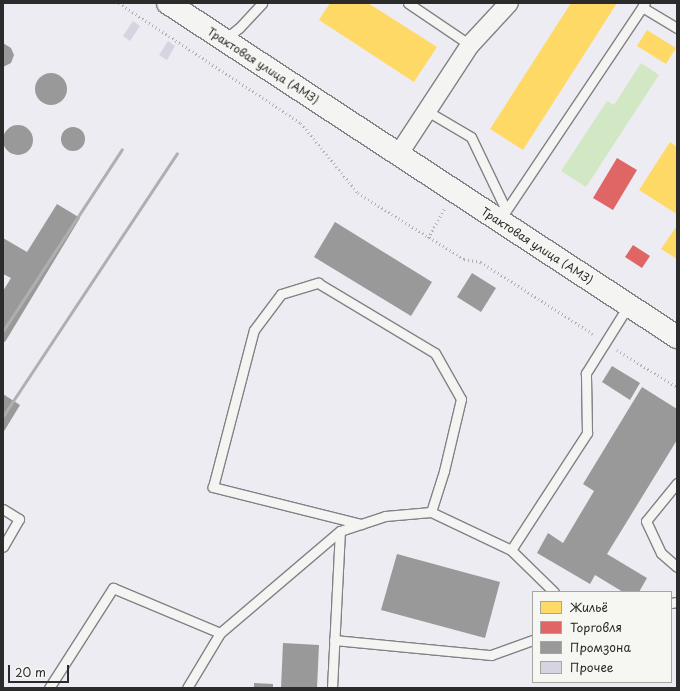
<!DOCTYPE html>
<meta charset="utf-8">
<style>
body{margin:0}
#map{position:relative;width:680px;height:691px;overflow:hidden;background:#edecf3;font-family:"Playpen Sans",sans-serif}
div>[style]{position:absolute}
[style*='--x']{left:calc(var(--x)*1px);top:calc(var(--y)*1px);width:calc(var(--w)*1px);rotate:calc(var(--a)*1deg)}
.green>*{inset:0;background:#d2e7c4}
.homes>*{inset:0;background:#ffd966}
.shops>*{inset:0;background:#e06666}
.industry>*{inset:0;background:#999}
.round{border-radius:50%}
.building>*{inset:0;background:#d6d4e0}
.path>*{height:2.5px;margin-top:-1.25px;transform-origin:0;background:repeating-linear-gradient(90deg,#afafaf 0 1px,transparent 0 4px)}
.roads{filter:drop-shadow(1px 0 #828285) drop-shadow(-1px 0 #828285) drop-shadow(0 1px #828285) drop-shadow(0 -1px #828285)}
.service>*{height:9px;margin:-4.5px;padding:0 4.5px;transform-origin:4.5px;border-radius:4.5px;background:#f4f4f3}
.minor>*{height:18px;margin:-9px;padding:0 9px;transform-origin:9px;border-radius:9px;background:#f4f4f3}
.tertiary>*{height:22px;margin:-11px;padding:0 11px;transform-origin:11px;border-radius:11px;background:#f4f4f3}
.rail>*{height:3px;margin:-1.5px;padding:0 1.5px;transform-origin:1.5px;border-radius:1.5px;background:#afafaf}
span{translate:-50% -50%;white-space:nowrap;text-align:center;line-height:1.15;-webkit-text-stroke:4px #f6f6f2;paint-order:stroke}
.street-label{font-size:11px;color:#2b2b2b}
.frame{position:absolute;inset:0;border:4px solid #2b2b2b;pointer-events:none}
.legend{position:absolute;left:532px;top:591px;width:140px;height:92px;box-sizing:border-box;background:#f6f6f2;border:1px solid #a5a5a2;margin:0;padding:5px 7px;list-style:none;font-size:12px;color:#2b2b2b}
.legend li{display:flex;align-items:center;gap:8px;height:20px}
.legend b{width:20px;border:1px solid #a5a5a2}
.scale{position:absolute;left:8px;top:665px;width:61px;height:18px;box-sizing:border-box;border:2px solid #2b2b2b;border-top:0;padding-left:5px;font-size:12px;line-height:14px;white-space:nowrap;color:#2b2b2b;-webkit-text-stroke:3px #f6f6f2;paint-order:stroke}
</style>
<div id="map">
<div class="green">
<i style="clip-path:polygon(641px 63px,659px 75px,586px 187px,561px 171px,607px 101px,614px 105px)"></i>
</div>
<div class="homes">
<i style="clip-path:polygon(330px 3px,368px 3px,437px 47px,414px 82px,319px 20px)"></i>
<i style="clip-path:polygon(571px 3px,617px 3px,523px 150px,490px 129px)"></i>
<i style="clip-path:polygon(647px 30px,676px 48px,666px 64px,637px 46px)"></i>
<i style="clip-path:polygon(670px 142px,677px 147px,677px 210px,675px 213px,639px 190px)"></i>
<i style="clip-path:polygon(676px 227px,677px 228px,677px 259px,661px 249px)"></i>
</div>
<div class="shops">
<i style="clip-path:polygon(617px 158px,637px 170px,613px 210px,593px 198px)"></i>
<i style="clip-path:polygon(633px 245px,650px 256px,642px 268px,625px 257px)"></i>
</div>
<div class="industry">
<i style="clip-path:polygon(3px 43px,11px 48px,14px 55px,11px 63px,3px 67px)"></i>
<i class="round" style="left:35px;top:73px;width:32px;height:32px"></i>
<i class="round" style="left:3px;top:125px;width:30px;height:30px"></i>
<i class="round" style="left:61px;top:127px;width:24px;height:24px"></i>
<i style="clip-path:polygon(57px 204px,80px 218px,5px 342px,3px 341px,3px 291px,11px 278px,3px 274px,3px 238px,27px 252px)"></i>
<i style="clip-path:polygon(335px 222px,432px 282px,411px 316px,314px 257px)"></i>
<i style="clip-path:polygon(472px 273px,496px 288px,481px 312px,457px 297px)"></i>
<i style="clip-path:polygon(612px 366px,640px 383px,630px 400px,602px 382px)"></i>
<i style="clip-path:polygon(642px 387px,677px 409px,677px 440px,607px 554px,647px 578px,639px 592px,623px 592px,595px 575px,590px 584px,537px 553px,548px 533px,563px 543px,594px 491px,583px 484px)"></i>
<i style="clip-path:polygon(3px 394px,20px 405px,3px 433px)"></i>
<i style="clip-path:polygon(397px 554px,500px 582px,485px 638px,381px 610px)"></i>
<i style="clip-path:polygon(283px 643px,319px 645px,317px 688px,281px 688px)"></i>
<i style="clip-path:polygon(254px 683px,273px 684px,273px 688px,254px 688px)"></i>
</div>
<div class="building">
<i style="clip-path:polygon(133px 21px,140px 26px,130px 41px,123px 36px)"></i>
<i style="clip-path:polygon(168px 41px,175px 46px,167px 60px,159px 55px)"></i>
</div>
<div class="path">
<i style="--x:119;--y:3;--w:218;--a:33.4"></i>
<i style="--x:301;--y:123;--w:90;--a:50.8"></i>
<i style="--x:358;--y:193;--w:125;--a:31.9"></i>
<i style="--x:464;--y:259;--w:17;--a:10"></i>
<i style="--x:481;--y:262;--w:133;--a:32.7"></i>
<i style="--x:428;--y:238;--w:33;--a:-61"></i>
<i style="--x:617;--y:350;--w:70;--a:31.7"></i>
</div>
<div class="roads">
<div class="service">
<i style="--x:408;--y:3;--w:75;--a:34.1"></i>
<i style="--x:642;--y:7;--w:41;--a:31"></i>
<i style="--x:224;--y:40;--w:19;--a:-39"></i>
<i style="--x:239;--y:28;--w:34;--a:-47"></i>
<i style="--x:427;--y:111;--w:51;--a:30.6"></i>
<i style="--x:471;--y:137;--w:81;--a:64.4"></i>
<i style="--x:499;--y:221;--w:262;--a:-56.2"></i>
<i style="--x:677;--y:483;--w:49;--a:129.2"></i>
<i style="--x:646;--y:521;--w:35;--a:65"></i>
<i style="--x:661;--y:553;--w:21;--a:41"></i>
<i style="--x:3;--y:509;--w:19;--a:32"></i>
<i style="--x:19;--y:519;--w:32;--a:120"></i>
<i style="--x:361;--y:524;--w:153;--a:-166"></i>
<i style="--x:213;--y:487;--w:162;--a:-75.4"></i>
<i style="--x:254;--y:330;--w:45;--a:-53.1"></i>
<i style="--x:281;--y:294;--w:39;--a:-17"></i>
<i style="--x:318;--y:283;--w:136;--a:30.9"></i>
<i style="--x:435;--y:353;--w:53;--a:60.5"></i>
<i style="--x:461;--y:399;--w:74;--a:103.3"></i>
<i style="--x:444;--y:471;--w:43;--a:107.6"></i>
<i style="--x:511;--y:550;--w:140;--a:-57"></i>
<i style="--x:587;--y:433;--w:60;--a:-91"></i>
<i style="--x:586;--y:373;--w:79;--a:-57.9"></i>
<i style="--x:671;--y:603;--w:6;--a:-9"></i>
<i style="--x:334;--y:640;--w:158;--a:5.5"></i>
<i style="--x:491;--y:655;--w:45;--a:-19.7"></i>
<i style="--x:49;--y:688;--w:119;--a:-57.4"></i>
<i style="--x:113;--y:588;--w:116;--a:22.8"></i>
<i style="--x:187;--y:688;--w:64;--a:-59"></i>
<i style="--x:220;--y:633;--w:157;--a:-40.4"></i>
<i style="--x:340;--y:531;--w:47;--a:-18.4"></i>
<i style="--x:385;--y:516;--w:46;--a:-5"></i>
<i style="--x:431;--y:512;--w:89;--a:25.4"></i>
<i style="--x:511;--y:550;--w:60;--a:44.3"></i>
<i style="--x:332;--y:688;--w:157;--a:-87.1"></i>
</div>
<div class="minor">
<i style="--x:398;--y:155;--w:131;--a:-56.8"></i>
<i style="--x:470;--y:45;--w:57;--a:-47.1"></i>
</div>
<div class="tertiary">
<i style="--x:168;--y:3;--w:609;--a:33.27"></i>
</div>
</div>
<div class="rail">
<i style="--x:3;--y:331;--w:217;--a:-56.8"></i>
<i style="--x:3;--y:416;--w:315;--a:-56.5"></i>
</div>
<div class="street-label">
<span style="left:263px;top:66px;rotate:33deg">Трактовая улица (АМЗ)</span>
<span style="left:537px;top:246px;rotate:33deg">Трактовая улица (АМЗ)</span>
</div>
<div class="frame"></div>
<ul class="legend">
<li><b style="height:11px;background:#ffd966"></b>Жильё</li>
<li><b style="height:11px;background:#e06666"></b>Торговля</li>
<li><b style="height:11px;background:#999"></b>Промзона</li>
<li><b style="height:11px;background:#d6d4e0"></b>Прочее</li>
</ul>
<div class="scale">20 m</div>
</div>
